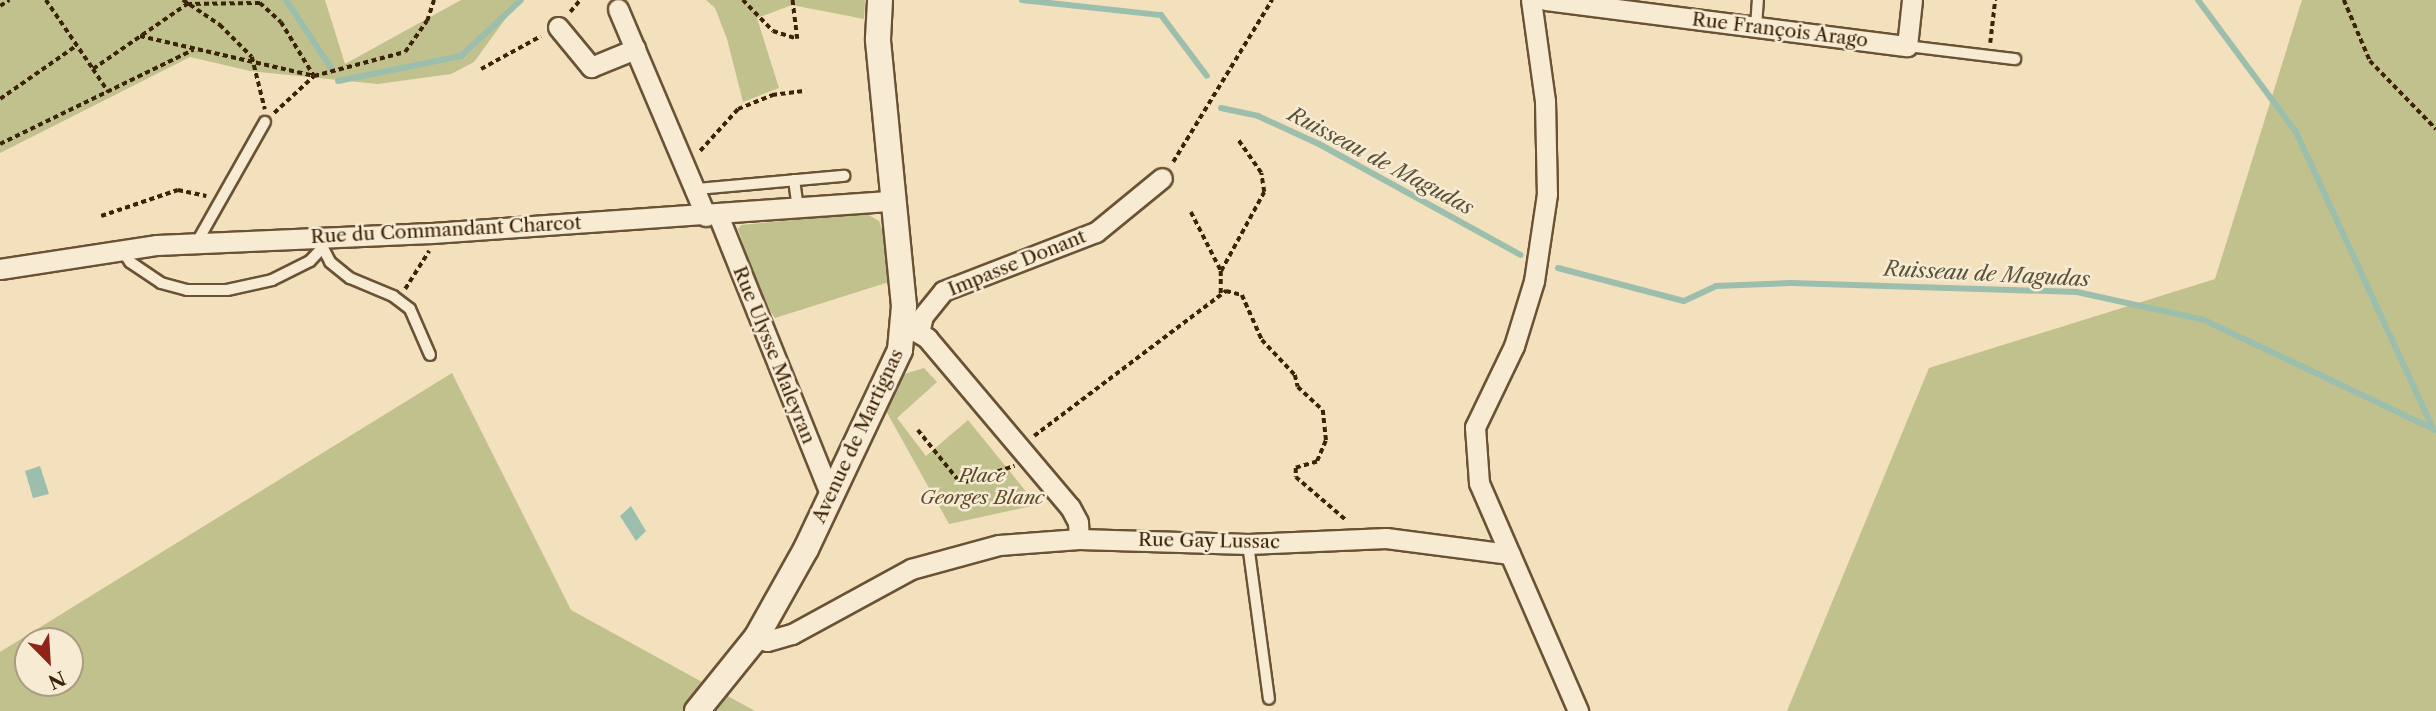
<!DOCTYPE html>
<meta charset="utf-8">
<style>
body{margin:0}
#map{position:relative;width:2436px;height:711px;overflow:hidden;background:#f3e0bd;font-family:"Libre Caslon Text",serif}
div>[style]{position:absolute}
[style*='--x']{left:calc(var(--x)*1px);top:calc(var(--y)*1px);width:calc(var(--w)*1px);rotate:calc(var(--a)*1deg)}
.green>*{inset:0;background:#c1c18d}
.water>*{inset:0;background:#9cbeac}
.stream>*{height:6px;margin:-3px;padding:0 3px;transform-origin:3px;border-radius:3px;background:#9cbeac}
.path>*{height:3.5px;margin-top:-1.75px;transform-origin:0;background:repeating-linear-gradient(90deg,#3c2307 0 5px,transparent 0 8.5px)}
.roads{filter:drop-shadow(2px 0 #6a5234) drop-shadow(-2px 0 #6a5234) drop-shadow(0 2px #6a5234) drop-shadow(0 -2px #6a5234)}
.service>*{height:10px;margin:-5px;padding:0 5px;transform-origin:5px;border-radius:5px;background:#f7ebd4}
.minor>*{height:19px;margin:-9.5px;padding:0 9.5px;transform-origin:9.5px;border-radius:9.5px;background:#f7ebd4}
.tertiary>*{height:24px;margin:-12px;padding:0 12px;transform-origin:12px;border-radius:12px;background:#f7ebd4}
span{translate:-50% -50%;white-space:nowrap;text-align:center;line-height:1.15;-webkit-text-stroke:5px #f7ebd4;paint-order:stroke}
.street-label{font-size:19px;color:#3c2307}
.park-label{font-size:19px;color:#5d4a28;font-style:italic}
.water-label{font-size:21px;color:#595239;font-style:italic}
.north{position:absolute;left:14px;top:627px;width:70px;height:70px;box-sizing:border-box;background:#f7ebd4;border:2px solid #ac9b82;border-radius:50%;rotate:156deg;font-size:19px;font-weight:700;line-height:28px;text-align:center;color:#3c2307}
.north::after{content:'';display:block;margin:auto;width:24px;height:32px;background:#8f2418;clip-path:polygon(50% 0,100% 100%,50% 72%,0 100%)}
</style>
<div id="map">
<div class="green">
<i style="clip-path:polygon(0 0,325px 0,345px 64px,461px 0,519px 0,474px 62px,451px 74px,378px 84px,250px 71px,190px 57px,0 153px)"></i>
<i style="clip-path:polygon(706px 0,865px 0,864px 19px,792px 5px,757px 18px,779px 88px,743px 102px,727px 39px,715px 8px)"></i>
<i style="clip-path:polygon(2302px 0,2436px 0,2436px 711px,1787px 711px,1929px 368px,2215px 279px)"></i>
<i style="clip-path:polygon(865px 213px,879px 221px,884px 234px,889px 282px,775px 318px,762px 299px,738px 229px,741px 225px)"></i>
<i style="clip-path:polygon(924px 368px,937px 382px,897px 418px,926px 456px,968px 420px,1037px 505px,949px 524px,885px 409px,901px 375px)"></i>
<i style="clip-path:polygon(evenodd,452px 373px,571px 610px,755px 711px,0 711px,0 652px,452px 373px,28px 641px,70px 641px,70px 683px,28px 683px,28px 641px)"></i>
</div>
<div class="water">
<i style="clip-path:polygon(40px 466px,49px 494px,33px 498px,25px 471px)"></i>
<i style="clip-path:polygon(631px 506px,646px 531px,636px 541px,620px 516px)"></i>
</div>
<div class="stream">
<i style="--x:286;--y:0;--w:82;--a:56.5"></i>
<i style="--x:1022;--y:0;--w:140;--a:6.2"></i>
<i style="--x:1161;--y:15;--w:76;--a:53"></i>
<i style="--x:2198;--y:0;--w:164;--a:53.4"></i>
<i style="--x:2296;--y:132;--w:326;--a:65.2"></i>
<i style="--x:338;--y:81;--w:126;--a:-11.5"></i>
<i style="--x:461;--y:56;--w:82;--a:-43"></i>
<i style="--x:1221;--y:108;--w:38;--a:12"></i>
<i style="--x:1258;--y:116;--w:67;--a:24.7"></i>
<i style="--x:1319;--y:144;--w:230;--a:28.8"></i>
<i style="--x:1558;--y:268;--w:130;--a:14.7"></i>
<i style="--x:1684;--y:301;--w:35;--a:-25"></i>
<i style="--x:1716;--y:286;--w:75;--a:-2.3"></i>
<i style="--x:1791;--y:283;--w:286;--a:1.8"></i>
<i style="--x:2077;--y:292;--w:130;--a:12.4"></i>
<i style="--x:2204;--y:320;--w:257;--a:25.4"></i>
</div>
<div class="path">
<i style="--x:46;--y:0;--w:83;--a:55.7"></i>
<i style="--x:93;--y:69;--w:114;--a:-34.7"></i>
<i style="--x:187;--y:4;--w:73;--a:-0.8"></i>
<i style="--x:260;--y:3;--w:28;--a:42"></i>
<i style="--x:281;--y:22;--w:63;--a:58.6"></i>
<i style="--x:183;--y:0;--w:45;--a:34"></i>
<i style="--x:220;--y:25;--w:45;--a:45"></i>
<i style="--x:252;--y:57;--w:54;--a:76"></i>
<i style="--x:743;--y:0;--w:43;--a:45.9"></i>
<i style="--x:773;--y:31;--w:25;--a:18"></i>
<i style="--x:797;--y:39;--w:39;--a:-97"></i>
<i style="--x:2344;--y:0;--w:66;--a:66.9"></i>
<i style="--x:2370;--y:61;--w:95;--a:45.9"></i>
<i style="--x:0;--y:6;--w:11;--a:-34"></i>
<i style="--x:570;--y:12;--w:16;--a:-50"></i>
<i style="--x:140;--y:36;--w:179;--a:12.9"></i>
<i style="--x:1990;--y:43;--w:43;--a:-83.4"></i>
<i style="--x:93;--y:69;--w:27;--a:56"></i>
<i style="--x:481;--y:69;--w:68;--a:-28.8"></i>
<i style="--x:0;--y:99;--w:94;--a:-35"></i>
<i style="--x:274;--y:113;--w:54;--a:-42.8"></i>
<i style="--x:314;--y:76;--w:94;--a:-14.8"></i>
<i style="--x:405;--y:52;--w:38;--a:-55"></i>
<i style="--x:427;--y:21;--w:22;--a:-72"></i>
<i style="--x:0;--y:144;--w:215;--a:-26"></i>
<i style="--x:700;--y:151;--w:57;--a:-47.9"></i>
<i style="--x:738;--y:109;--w:37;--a:-22"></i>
<i style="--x:772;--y:95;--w:34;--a:-7"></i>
<i style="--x:1173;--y:162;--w:190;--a:-58.6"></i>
<i style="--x:1191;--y:212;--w:66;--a:63"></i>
<i style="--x:1221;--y:271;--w:23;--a:90"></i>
<i style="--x:101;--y:216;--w:81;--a:-18.7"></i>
<i style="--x:178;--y:190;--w:29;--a:12"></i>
<i style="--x:1221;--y:271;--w:90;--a:-61.4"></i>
<i style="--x:1264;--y:192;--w:19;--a:-99"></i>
<i style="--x:1261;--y:173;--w:40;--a:-124.9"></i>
<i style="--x:405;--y:289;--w:45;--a:-57.7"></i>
<i style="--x:918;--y:430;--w:64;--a:51.3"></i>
<i style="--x:958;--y:480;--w:7;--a:16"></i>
<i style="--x:965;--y:482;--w:52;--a:-18.1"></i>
<i style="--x:1034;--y:436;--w:241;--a:-37.1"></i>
<i style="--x:1226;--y:291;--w:16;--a:14"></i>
<i style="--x:1242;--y:295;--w:49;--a:66"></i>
<i style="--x:1262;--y:340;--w:48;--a:46.7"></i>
<i style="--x:1295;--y:375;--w:12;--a:76"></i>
<i style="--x:1298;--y:387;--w:34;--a:43"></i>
<i style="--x:1323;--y:410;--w:31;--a:84"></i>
<i style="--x:1326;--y:441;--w:23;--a:113"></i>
<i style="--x:1317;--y:462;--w:22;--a:164"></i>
<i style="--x:1296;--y:468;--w:9;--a:90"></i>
<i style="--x:1296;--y:477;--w:66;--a:40.7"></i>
</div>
<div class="roads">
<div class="service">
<i style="--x:1756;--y:27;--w:27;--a:-86"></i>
<i style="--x:1907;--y:46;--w:109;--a:6.9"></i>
<i style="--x:794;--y:180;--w:28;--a:82"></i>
<i style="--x:697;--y:189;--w:148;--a:-5.1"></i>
<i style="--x:197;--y:242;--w:138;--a:-60.5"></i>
<i style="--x:321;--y:244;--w:20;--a:63"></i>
<i style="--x:330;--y:262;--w:26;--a:39"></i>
<i style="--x:350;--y:278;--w:47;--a:22.7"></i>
<i style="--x:393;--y:296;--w:21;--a:37"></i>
<i style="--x:410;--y:309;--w:50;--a:66.5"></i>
<i style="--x:121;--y:249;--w:16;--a:55"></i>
<i style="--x:130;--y:262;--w:37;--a:34"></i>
<i style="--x:161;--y:283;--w:27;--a:15"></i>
<i style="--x:187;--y:290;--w:40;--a:0"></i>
<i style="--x:227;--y:290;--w:46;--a:-12.5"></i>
<i style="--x:272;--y:280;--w:42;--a:-26.6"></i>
<i style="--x:310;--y:261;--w:18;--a:-47"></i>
<i style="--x:1248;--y:544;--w:156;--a:82.3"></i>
</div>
<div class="minor">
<i style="--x:1531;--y:0;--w:102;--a:82.1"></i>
<i style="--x:1545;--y:101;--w:93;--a:88.8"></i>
<i style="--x:1547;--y:194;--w:88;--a:98.5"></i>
<i style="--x:1534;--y:281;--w:68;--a:107.1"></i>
<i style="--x:1514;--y:346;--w:90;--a:115.7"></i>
<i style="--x:1475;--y:427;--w:56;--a:85.9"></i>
<i style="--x:1479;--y:483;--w:249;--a:66.5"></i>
<i style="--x:1546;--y:0;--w:364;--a:7.3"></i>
<i style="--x:1907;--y:46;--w:46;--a:-83.8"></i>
<i style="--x:618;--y:9;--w:225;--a:67"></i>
<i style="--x:558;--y:27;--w:52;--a:50.5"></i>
<i style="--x:591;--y:67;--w:48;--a:-22.2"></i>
<i style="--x:718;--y:215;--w:303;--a:68.1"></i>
<i style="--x:0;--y:269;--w:159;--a:-8.7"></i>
<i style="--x:157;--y:245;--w:274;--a:-2.5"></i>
<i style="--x:431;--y:233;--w:463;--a:-4"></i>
<i style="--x:910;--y:328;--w:20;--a:30"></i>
<i style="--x:927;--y:338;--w:221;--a:49.8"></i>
<i style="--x:1070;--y:507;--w:17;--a:62"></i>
<i style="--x:1078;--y:522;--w:17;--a:87"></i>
<i style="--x:919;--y:333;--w:17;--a:-77"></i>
<i style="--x:923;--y:316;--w:32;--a:-51"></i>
<i style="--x:943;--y:291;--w:164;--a:-21.1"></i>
<i style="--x:1096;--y:232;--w:85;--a:-39.3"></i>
<i style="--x:756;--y:638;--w:11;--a:15"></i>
<i style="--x:767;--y:641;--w:26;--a:-16"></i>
<i style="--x:792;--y:634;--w:136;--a:-28.6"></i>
<i style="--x:911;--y:569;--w:91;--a:-15.3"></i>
<i style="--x:999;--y:545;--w:80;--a:-4.3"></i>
<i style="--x:1079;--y:539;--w:169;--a:1.7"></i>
<i style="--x:1248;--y:544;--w:138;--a:-2.5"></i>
<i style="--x:1386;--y:538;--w:125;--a:7.4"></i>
</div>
<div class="tertiary">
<i style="--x:697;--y:711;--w:94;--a:-51.1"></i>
<i style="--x:756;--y:638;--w:102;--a:-60.7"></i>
<i style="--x:806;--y:549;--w:220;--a:-64.7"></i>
<i style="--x:900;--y:350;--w:44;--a:-84.8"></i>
<i style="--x:904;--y:306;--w:268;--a:-95.6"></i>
<i style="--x:878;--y:39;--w:39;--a:-87"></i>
</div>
</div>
<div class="street-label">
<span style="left:1780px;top:30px;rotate:7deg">Rue François Arago</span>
<span style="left:446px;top:230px;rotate:-3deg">Rue du Commandant Charcot</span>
<span style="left:1017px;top:263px;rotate:-22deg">Impasse Donant</span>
<span style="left:774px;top:355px;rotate:68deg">Rue Ulysse Maleyran</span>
<span style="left:858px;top:436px;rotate:-65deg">Avenue de Martignas</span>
<span style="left:1209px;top:541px;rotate:1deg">Rue Gay Lussac</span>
</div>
<div class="park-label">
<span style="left:982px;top:487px">Place<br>Georges Blanc</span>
</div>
<div class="water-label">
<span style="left:1381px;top:161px;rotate:28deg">Ruisseau de Magudas</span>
<span style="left:1987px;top:274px;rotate:3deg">Ruisseau de Magudas</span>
</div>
<div class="north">N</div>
</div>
